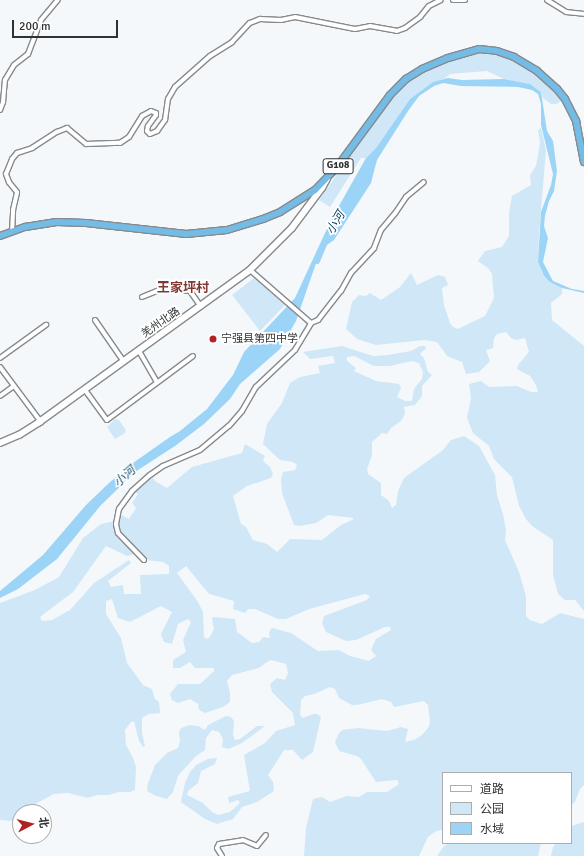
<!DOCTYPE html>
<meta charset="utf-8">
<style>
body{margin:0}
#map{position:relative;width:584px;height:856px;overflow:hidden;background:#f4f8fb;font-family:Signika,"Noto Sans SC",sans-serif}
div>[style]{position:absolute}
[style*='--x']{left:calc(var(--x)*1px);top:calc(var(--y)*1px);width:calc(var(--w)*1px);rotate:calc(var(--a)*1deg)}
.green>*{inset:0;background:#cfe7f6}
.water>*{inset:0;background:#9cd4f8}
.river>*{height:6px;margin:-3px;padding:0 3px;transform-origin:3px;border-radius:3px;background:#9cd4f8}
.roads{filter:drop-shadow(1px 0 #878a8d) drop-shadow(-1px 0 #878a8d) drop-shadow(0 1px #878a8d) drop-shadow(0 -1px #878a8d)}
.minor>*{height:4px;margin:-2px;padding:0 2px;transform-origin:2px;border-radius:2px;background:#fff}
.secondary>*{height:5.5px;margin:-2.75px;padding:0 2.75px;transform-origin:2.75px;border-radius:2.75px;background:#fff}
.trunk>*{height:6px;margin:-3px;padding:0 3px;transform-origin:3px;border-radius:3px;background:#74bce6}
.dots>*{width:11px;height:11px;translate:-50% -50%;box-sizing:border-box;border:2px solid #fff;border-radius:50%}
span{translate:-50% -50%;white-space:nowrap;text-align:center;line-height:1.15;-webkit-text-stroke:3.5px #fff;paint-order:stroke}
.shield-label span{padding:1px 3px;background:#fff;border:1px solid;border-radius:3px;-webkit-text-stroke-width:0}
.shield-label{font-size:10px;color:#2f3132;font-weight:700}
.street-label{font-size:11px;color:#2f3132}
.poi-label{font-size:11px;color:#2f3132}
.left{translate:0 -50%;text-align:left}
.water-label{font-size:12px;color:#094562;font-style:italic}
.quarter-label{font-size:13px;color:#7f3832;font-weight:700}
.legend{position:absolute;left:442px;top:772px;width:130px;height:72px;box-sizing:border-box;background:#fff;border:1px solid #acadad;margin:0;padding:5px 7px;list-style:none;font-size:12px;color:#2f3132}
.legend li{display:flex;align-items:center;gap:8px;height:20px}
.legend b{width:20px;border:1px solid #acadad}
.north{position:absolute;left:12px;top:804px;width:40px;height:40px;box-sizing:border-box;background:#fff;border:1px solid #acadad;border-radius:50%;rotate:83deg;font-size:11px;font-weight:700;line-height:16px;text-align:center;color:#2f3132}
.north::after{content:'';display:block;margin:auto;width:14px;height:18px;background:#b22221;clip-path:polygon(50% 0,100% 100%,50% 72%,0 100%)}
.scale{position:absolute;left:12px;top:20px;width:106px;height:18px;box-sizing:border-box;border:2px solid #2f3132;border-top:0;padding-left:5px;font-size:12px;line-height:14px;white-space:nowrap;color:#2f3132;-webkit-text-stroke:3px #fff;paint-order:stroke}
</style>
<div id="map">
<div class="green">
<i style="clip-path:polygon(478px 53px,495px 53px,519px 63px,556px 91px,563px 100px,556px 104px,551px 104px,543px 98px,541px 92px,530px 84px,504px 79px,487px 71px,450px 74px,444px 79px,433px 82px,410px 99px,376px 148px,366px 158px,361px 158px,330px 207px,319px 200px,380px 113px,401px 87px,427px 69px,447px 61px)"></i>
<i style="clip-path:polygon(541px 128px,546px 150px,539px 234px,538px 262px,544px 277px,562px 288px,562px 294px,551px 303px,552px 320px,584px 346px,584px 611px,575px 600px,565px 600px,558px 594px,553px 575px,553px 540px,532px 526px,526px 519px,519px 506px,512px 477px,494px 459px,489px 446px,473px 433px,467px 418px,471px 398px,469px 384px,481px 381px,489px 387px,517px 386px,531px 392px,538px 392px,536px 385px,530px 376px,517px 369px,518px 365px,529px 352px,525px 338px,516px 340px,511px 338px,506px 332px,497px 334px,494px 338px,493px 348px,486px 350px,490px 361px,479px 372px,466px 374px,462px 362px,447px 356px,437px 342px,424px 340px,376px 345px,357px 339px,346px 329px,352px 302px,359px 295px,366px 296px,370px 293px,381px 300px,400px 287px,411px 273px,417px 285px,438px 275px,445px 277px,448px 285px,442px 288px,444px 305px,450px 323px,453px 327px,458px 329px,485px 316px,494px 298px,492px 274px,488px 268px,478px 261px,485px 251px,502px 247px,509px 236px,509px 213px,512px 196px,531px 185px,530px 175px,536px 166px,540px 143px,538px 130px)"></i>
<i style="clip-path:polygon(254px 278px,285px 305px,260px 331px,232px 295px)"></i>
<i style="clip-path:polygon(evenodd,342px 346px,373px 356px,388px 355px,411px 351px,420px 346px,425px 346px,426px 348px,420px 354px,424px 358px,428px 372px,432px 375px,422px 386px,422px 396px,415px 405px,404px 407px,405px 414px,401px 421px,391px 428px,387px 434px,382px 433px,372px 442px,372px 455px,367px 469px,368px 474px,381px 483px,381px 495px,389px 501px,392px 508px,396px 505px,398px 491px,404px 478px,443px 450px,451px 440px,464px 436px,479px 446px,495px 475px,497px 495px,503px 514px,506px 530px,505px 540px,519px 572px,526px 596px,526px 616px,530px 620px,542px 624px,560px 613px,584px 619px,584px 785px,580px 789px,575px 802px,571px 805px,571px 773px,443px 773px,443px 830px,436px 831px,428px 837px,419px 856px,304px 856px,306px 828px,313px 799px,322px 797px,330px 802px,347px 796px,359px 797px,367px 792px,387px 792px,399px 784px,397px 780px,376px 782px,361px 759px,357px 756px,339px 751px,335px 742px,339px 733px,343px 730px,358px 728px,387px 731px,401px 727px,408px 729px,405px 742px,414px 740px,422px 735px,428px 728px,430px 723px,428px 705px,424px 701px,394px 707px,391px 702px,382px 699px,357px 705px,352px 705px,339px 698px,335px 689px,330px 687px,314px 694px,305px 696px,301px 700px,300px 715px,303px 718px,313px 714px,317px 714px,321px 717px,313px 752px,302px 760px,293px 750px,284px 750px,268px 775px,273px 782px,274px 791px,257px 802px,242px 807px,233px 819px,217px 824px,205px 819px,181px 802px,185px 783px,190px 772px,196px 765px,208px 759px,217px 758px,215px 764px,201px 771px,198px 783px,188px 791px,187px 795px,203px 803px,212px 812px,218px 815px,230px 812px,240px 803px,238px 800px,229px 803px,228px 797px,250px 791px,244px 755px,265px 743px,276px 731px,295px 725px,293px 713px,272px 692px,270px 684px,277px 678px,285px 680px,288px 673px,286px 664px,271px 660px,267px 662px,259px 668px,232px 675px,227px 681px,230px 692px,230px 702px,223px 707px,205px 713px,199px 710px,198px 704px,190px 699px,178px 703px,172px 700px,170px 694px,178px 684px,200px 684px,214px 671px,214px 668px,195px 668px,190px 662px,180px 668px,173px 668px,173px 660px,186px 652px,183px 640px,191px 622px,188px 619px,178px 624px,172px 644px,164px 642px,161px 634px,172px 612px,161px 606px,130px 622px,118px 618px,112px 599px,106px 601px,106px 614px,121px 638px,127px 663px,143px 685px,152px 689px,155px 699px,159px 702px,160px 713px,149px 714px,142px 718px,142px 733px,145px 746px,143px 747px,139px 741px,134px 721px,131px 722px,125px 730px,126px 745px,133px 758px,136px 767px,135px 790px,130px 792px,118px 792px,109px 795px,97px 795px,88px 798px,68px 793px,54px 794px,35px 804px,27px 812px,20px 812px,20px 818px,16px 820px,11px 821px,0 820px,0 603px,35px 590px,59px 577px,83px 538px,101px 524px,115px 521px,121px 538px,135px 554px,127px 556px,106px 546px,73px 592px,40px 617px,42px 621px,52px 620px,70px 610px,94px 583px,129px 560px,131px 563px,108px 581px,111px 587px,123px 585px,124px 594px,141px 594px,140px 575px,169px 574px,169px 566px,163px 562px,146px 560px,121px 533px,118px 527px,118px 513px,129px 519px,136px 508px,132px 503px,138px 494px,134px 492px,151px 476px,155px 481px,167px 488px,192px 467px,242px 453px,245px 444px,265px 456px,263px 461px,270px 467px,273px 474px,271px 478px,247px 486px,233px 496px,241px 524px,246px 527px,253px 540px,267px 544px,277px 552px,290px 539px,322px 540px,341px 525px,352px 520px,354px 518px,328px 515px,316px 523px,299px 526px,294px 525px,282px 493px,281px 478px,283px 472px,295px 470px,297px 465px,293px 462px,280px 460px,263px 444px,267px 424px,282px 403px,290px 383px,300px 377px,320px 373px,318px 366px,335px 363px,333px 356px,310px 359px,303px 352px,342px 346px,354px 356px,374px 366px,390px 366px,412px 361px,419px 363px,423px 372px,422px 379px,414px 389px,412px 401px,405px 401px,397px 397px,401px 388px,399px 384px,376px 381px,354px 371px,356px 368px,347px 361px,347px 357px,354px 356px,342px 346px,186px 566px,209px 594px,234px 601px,233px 609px,245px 613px,248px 609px,255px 609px,278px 619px,286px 619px,309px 609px,365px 594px,370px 596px,367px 600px,324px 616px,322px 623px,326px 632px,346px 641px,356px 640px,385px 627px,390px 627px,391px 630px,376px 639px,371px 650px,376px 656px,369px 661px,350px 656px,339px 650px,318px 651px,291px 633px,272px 628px,269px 632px,270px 638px,263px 637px,259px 642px,252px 643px,237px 632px,235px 619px,213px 617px,212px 619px,214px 629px,210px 637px,206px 639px,204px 637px,203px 612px,198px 602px,177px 573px,186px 566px)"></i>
<i style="clip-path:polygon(115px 419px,119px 420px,126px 430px,125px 433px,115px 439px,107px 427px)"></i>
<i style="clip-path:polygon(226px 716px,231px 717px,234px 721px,233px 735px,235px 740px,240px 739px,257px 726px,265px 726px,242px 743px,228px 749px,222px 747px,223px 739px,219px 732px,212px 730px,206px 738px,205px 750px,195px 757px,178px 776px,173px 792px,167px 799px,156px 796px,147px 791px,148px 783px,155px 765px,167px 753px,178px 748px,180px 741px,179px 732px,181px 728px,190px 725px,198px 726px,205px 730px,208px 725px)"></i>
<i style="clip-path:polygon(584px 822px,584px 856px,551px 856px,553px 847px,556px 843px,571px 843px,571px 826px)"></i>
<i style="clip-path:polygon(449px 843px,541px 843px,538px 856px,437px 856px,444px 846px)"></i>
</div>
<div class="water">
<i style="clip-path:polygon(448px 78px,462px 80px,504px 79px,530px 84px,541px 92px,547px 131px,553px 141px,557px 171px,554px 191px,549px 201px,545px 216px,544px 226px,548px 238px,543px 262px,553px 281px,572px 289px,584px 291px,584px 293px,562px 288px,550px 282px,544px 276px,538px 262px,541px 212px,551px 185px,553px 174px,541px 125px,541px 104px,538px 94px,532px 90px,518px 87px,461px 86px,443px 83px,434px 86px,419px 96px,408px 111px,377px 160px,371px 183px,334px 240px,321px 249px,296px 321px,280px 349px,240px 384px,230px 399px,204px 424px,175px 446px,138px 470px,125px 482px,101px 505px,57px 559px,18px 589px,0 598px,0 591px,43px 555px,86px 505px,109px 483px,130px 465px,170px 437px,180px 431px,207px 409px,233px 375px,244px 352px,295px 298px,331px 220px,366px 158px,376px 148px,410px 99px,433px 82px)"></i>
</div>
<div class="river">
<i style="--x:317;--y:261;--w:21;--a:-67"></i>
</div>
<div class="roads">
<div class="minor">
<i style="--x:453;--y:0;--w:12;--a:0"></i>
<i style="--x:547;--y:0;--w:22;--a:32"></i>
<i style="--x:566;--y:12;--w:18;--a:6"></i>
<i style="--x:0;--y:110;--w:9;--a:-69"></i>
<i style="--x:3;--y:102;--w:22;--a:-85"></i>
<i style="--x:5;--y:80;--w:17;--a:-59"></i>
<i style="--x:14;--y:65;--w:18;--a:-38"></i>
<i style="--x:28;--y:54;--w:36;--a:-69"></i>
<i style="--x:41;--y:20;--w:26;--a:-50"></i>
<i style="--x:12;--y:232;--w:22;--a:-87"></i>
<i style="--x:13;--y:210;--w:18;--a:-77"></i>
<i style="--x:17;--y:192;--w:13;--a:-129"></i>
<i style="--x:9;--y:182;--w:9;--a:-111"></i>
<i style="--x:6;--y:174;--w:16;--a:-68"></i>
<i style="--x:12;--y:159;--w:8;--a:-50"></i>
<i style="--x:17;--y:153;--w:16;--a:-18"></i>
<i style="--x:32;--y:148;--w:30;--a:-33"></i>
<i style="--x:57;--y:132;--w:11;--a:-22"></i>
<i style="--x:67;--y:128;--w:25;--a:40"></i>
<i style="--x:86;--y:144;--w:34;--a:-2"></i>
<i style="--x:120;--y:143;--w:11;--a:-34"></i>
<i style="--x:129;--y:137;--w:25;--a:-58"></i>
<i style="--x:142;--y:116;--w:10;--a:-29"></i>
<i style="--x:151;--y:111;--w:5;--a:22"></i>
<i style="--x:156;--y:113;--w:2;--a:90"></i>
<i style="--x:156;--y:115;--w:14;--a:126"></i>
<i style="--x:148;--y:126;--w:5;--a:101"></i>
<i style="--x:147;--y:131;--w:4;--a:45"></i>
<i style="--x:150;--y:134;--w:8;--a:-23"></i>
<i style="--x:157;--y:131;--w:14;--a:-54"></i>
<i style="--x:165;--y:120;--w:21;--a:-82"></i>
<i style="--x:168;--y:99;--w:14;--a:-60"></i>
<i style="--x:175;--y:87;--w:47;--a:-41.5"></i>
<i style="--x:210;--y:56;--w:26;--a:-32"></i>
<i style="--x:232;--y:42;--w:26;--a:-47"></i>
<i style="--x:250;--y:23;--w:11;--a:-22"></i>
<i style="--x:260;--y:19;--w:21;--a:3"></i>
<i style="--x:281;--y:20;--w:14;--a:-12"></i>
<i style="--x:295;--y:17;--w:61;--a:11.3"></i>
<i style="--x:355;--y:29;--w:15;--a:-11"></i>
<i style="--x:370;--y:26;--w:27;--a:10"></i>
<i style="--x:397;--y:31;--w:9;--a:-21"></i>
<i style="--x:405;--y:28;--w:19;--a:-36"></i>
<i style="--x:420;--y:17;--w:14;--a:-51"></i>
<i style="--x:429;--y:6;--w:13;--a:-27"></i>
<i style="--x:250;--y:270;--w:81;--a:41"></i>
<i style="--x:142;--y:297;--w:31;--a:-22"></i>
<i style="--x:171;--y:285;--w:11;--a:27"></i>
<i style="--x:181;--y:290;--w:9;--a:6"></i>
<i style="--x:190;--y:291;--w:19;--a:55"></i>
<i style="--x:95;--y:320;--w:51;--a:55.4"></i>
<i style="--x:139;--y:351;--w:36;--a:60"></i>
<i style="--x:0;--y:358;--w:57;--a:-35.7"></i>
<i style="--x:0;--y:367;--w:69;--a:53.3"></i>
<i style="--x:85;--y:390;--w:37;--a:54"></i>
<i style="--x:107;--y:420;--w:107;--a:-36.7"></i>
<i style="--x:0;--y:396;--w:17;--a:-36"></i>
<i style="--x:144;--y:560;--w:37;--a:-134"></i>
<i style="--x:118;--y:533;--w:9;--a:-103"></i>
<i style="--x:116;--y:524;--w:15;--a:-79"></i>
<i style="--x:119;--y:509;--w:22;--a:-54"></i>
<i style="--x:132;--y:491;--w:24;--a:-42"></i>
<i style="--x:150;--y:475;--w:16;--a:-35"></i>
<i style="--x:163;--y:466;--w:40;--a:-23.4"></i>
<i style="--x:200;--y:450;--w:38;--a:-40"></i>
<i style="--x:229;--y:426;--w:20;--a:-49"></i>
<i style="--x:242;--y:411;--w:28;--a:-60"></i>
<i style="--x:256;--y:387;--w:54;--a:-43.5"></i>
<i style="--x:295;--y:350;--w:31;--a:-59"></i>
<i style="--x:311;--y:323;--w:8;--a:-23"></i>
<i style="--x:318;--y:320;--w:37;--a:-52"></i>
<i style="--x:341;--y:291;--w:21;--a:-61"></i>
<i style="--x:351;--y:273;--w:34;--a:-47"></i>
<i style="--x:374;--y:248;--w:19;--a:-69"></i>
<i style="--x:381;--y:230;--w:23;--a:-50"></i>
<i style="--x:396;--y:212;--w:18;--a:-56"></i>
<i style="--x:406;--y:197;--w:23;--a:-40"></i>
<i style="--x:222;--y:856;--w:9;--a:-122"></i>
<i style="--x:217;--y:848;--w:4;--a:-63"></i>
<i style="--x:219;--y:844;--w:24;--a:-9"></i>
<i style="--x:243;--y:840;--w:15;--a:23"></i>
<i style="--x:257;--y:846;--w:14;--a:-51"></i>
</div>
<div class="secondary">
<i style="--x:0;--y:443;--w:21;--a:-23"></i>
<i style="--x:19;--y:435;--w:22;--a:-32"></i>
<i style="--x:38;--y:423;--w:261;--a:-35.8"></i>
<i style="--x:250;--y:270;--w:59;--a:-45"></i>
<i style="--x:292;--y:228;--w:50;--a:-53.1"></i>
<i style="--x:322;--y:188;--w:10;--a:-61"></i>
</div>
<div class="trunk">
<i style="--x:0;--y:236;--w:27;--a:-20"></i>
<i style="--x:25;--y:227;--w:32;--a:-9"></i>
<i style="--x:57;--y:222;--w:29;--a:2"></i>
<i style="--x:86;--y:223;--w:101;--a:6.3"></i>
<i style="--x:186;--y:234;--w:41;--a:-5.6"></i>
<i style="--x:227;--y:230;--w:38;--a:-17"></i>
<i style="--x:263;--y:219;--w:18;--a:-22"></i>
<i style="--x:280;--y:212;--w:41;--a:-32.2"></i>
<i style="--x:315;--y:190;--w:32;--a:-46"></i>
<i style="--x:337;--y:167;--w:89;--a:-53.6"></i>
<i style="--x:390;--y:95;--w:23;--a:-45"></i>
<i style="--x:406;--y:79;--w:19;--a:-32"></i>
<i style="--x:422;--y:69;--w:28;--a:-23"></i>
<i style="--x:448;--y:58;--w:32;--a:-16"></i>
<i style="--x:479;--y:49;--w:18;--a:6"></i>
<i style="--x:497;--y:51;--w:18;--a:19"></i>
<i style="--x:514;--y:57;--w:27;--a:31"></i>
<i style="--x:537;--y:71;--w:27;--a:42"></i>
<i style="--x:557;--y:89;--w:13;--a:51"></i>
<i style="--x:565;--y:99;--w:25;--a:63"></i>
<i style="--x:576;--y:121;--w:42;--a:79"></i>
</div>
</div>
<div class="dots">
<i style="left:213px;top:339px;background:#b22221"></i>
</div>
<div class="shield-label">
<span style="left:338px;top:166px">G108</span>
</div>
<div class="street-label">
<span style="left:161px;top:323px;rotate:-35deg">羌州北路</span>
</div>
<div class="poi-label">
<span class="left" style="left:221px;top:339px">宁强县第四中学</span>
</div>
<div class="water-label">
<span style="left:336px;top:223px;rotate:-59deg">小河</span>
<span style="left:125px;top:477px;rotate:-42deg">小河</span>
</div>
<div class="quarter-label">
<span style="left:183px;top:288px">王家坪村</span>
</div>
<ul class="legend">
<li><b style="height:5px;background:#fff"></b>道路</li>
<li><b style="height:11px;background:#cfe7f6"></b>公园</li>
<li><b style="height:11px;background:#9cd4f8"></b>水域</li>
</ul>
<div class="north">北</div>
<div class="scale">200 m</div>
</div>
